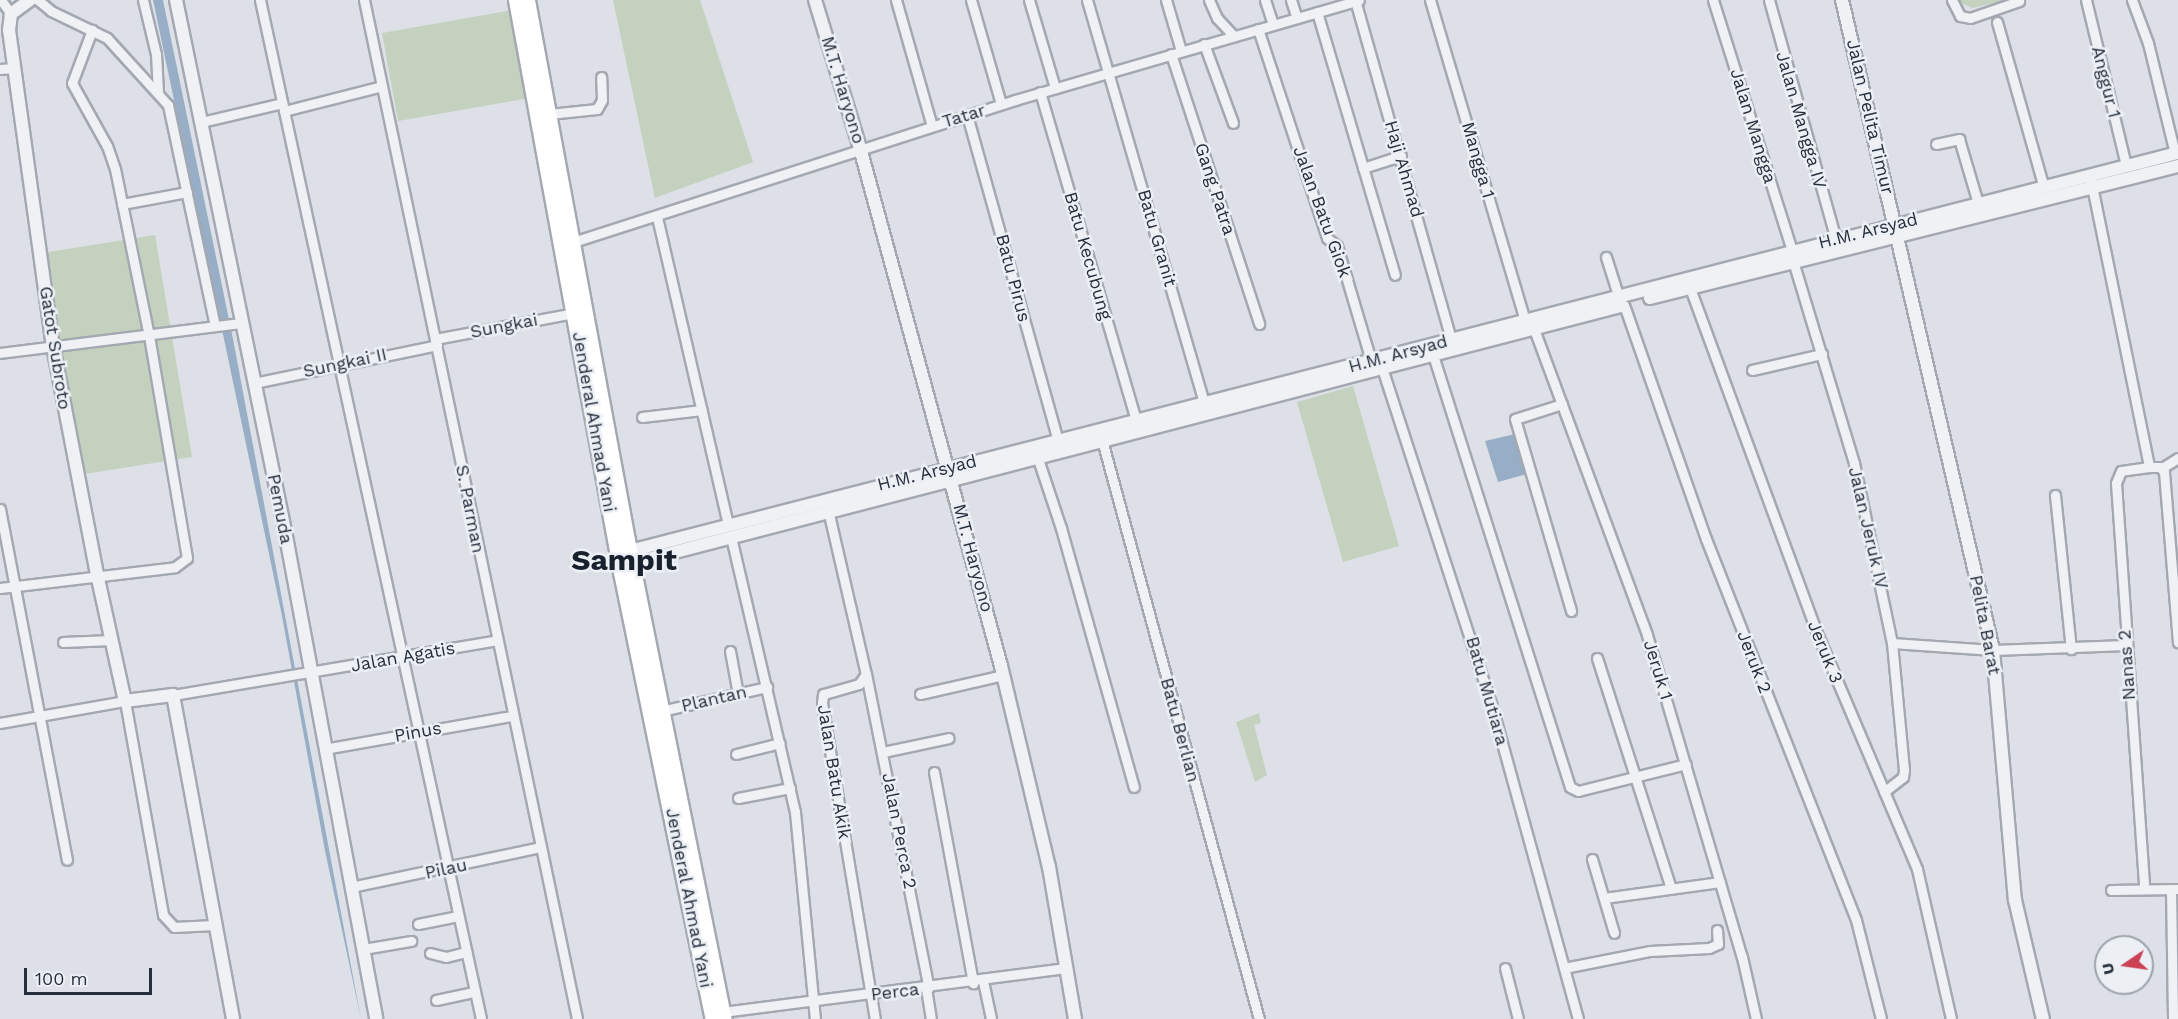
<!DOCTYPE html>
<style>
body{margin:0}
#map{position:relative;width:2178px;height:1019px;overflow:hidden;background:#dde1e7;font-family:"Work Sans",sans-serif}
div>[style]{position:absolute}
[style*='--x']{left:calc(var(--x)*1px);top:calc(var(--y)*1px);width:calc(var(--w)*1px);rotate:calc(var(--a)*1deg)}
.green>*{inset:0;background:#c3d1be}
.water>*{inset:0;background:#98aec7}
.roads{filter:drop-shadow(2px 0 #a3a8b1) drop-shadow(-2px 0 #a3a8b1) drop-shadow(0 2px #a3a8b1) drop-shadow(0 -2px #a3a8b1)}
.minor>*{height:9px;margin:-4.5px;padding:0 4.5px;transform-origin:4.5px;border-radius:4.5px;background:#f0f1f5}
.tertiary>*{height:12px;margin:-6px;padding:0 6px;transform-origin:6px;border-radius:6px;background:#f0f1f5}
.trunk>*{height:15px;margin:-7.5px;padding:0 7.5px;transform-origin:7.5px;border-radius:7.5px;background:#fff}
span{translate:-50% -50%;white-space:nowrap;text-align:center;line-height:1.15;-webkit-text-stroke:5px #ecf0f5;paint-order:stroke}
.street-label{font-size:18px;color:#272f3d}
.town-label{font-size:30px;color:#19202e;font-weight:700}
.north{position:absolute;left:2094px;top:935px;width:60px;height:60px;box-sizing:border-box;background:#ecf0f5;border:2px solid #9da3ab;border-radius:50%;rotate:257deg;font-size:16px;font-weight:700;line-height:24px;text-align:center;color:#272f3d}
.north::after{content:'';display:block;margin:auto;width:21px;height:27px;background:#cd4155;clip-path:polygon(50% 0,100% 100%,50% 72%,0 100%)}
.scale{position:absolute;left:24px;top:968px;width:128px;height:27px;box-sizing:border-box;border:3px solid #272f3d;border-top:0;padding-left:8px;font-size:18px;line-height:21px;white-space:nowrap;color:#272f3d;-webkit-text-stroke:4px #ecf0f5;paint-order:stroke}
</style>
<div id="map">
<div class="green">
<i style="clip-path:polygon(613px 0,700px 0,753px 162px,655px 198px)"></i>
<i style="clip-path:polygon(1955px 0,2007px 0,1972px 8px)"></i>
<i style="clip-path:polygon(513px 10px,530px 98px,398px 121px,382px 33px)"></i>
<i style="clip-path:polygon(155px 235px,192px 457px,78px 475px,42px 253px)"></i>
<i style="clip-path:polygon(1353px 386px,1399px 546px,1343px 562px,1297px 402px)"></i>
<i style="clip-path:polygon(1259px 713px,1261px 723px,1254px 725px,1267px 775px,1255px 782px,1236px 722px)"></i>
</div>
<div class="water">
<i style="clip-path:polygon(153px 0,163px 0,233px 339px,361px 1019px,325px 851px,282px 616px)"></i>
<i style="clip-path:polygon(1515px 434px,1527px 474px,1498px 482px,1485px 441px)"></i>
</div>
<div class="roads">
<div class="minor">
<i style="--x:1;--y:0;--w:17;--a:54"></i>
<i style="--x:38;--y:0;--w:17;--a:40"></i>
<i style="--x:51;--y:11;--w:62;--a:25.7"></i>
<i style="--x:107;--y:38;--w:91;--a:47.7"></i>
<i style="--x:168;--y:105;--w:226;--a:78"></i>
<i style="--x:143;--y:0;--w:56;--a:76.5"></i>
<i style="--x:156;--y:54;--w:37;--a:87"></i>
<i style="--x:260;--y:0;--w:1043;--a:77.76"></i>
<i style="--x:364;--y:0;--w:1041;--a:78.19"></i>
<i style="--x:896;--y:0;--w:131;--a:74.1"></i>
<i style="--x:971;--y:0;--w:108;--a:73.9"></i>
<i style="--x:1029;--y:0;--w:92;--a:73.5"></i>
<i style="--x:1087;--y:0;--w:420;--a:73.8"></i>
<i style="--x:1166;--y:0;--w:53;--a:73.6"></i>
<i style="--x:1209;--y:0;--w:20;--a:66"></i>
<i style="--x:1217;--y:18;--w:25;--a:47"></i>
<i style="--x:1265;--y:0;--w:26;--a:72"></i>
<i style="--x:1291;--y:0;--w:19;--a:72"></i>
<i style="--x:1355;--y:0;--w:352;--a:74.2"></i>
<i style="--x:1430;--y:0;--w:334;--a:73.5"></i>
<i style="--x:1713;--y:0;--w:263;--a:72.5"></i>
<i style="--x:1769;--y:0;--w:249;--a:74.4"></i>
<i style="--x:1952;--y:0;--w:18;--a:63"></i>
<i style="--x:1960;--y:16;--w:10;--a:11"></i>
<i style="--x:1970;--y:18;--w:52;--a:-19.1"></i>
<i style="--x:2086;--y:0;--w:170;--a:76.4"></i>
<i style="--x:2132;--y:0;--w:46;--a:69.6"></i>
<i style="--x:2148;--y:43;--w:114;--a:76.3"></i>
<i style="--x:1317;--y:12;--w:274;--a:73.5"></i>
<i style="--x:1997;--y:22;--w:169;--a:74.2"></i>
<i style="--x:1258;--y:29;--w:220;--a:71.7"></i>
<i style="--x:1327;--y:238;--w:13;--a:39"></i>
<i style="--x:1337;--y:246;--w:120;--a:73.5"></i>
<i style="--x:1204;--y:44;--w:84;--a:69.8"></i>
<i style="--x:1171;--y:54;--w:284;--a:71.9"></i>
<i style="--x:0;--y:69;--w:14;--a:-4"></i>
<i style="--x:1040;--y:92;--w:343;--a:73.7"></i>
<i style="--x:284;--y:111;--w:101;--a:-14.3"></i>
<i style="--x:549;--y:114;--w:48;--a:-5.9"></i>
<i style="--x:597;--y:109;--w:10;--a:-61"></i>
<i style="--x:602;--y:100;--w:23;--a:-92"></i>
<i style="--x:967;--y:115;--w:338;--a:74.4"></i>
<i style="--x:201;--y:122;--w:83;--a:-13.2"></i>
<i style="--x:1936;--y:144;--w:24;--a:-12"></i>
<i style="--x:1959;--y:139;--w:67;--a:73.5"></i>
<i style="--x:1363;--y:168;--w:40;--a:-18"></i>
<i style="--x:2091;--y:181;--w:292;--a:78.5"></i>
<i style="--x:2149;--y:467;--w:28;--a:172"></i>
<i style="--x:2121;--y:471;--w:13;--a:113"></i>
<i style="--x:2116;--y:483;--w:406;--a:86"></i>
<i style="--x:122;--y:204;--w:66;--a:-10.5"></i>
<i style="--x:657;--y:217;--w:316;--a:77"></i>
<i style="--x:573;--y:242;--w:464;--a:-17.8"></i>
<i style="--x:1015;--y:100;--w:358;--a:-16.2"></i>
<i style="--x:1606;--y:257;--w:43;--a:72.4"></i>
<i style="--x:1793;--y:261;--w:211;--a:73.2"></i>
<i style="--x:1854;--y:463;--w:184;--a:78.1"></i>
<i style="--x:1892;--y:643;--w:128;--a:84.6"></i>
<i style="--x:1904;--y:770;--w:7;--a:98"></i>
<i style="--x:1903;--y:777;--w:24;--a:142"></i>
<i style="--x:1690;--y:288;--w:373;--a:69.8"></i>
<i style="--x:1819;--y:638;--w:251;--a:67"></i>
<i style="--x:1917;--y:869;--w:154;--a:77.2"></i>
<i style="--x:1624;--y:305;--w:248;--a:70.7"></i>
<i style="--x:1706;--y:539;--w:409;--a:68.5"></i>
<i style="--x:1856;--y:920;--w:102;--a:75.8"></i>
<i style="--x:1534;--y:329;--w:326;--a:69.7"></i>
<i style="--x:1647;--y:635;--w:336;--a:73.6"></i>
<i style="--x:1742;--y:957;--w:64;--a:77.3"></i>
<i style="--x:435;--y:339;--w:141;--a:-10.6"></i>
<i style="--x:0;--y:353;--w:244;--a:-7.1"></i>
<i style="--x:1433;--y:355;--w:453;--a:72.4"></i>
<i style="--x:1570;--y:787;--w:9;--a:27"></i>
<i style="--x:1578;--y:791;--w:111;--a:-14"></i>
<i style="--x:1382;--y:368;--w:352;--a:72"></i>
<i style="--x:1491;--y:703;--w:328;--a:74.6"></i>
<i style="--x:1752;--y:370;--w:72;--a:-12.9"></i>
<i style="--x:254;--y:383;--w:187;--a:-11.7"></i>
<i style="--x:1562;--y:404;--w:49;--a:162.3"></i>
<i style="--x:1515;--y:419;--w:200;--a:73.7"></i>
<i style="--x:642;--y:417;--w:60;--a:-6.7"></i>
<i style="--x:1102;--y:440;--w:600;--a:74.83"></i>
<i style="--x:1037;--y:456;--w:76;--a:71.6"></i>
<i style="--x:1061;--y:528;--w:269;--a:74.3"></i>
<i style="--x:2149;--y:467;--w:11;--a:0"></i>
<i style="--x:2160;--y:467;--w:6;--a:51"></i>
<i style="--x:2164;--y:472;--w:171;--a:85.3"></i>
<i style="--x:2162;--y:468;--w:19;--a:-32"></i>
<i style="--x:2055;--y:495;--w:155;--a:84.1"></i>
<i style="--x:0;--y:509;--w:357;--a:79.2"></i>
<i style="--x:828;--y:510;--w:168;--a:77"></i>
<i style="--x:866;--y:674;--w:12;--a:125"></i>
<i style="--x:859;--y:684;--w:37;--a:164"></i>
<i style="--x:823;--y:694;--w:9;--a:96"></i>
<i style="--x:822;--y:703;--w:320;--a:80.5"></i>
<i style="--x:731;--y:537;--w:282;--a:76.9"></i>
<i style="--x:795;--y:812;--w:208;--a:84.5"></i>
<i style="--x:0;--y:588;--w:176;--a:-6.8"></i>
<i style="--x:175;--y:567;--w:15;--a:-37"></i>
<i style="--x:187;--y:558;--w:225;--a:-99.7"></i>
<i style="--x:149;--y:336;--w:170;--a:-101.5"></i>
<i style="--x:115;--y:169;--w:24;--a:-109"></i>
<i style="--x:107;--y:146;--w:72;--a:-119.1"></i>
<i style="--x:72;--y:83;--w:57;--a:-69.3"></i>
<i style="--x:63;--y:642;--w:49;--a:-2.3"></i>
<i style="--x:1892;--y:643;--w:101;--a:4"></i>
<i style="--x:1993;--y:650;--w:133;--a:-2.2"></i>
<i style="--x:730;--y:651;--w:44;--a:79.5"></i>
<i style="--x:1597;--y:658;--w:242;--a:72.2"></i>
<i style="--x:866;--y:674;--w:320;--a:78.7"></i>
<i style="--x:920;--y:694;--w:85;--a:-12.9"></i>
<i style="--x:173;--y:695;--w:329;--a:-9.6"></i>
<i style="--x:661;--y:711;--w:109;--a:-12.8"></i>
<i style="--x:0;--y:723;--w:127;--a:-10"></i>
<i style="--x:125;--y:701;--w:217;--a:79.9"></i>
<i style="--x:163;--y:915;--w:16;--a:47"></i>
<i style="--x:174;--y:927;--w:40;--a:-2.9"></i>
<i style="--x:324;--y:749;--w:191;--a:-10"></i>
<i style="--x:883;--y:752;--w:67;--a:-12"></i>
<i style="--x:736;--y:754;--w:45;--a:-14"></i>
<i style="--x:934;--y:772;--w:215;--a:79.5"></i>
<i style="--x:738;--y:798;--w:53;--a:-10.9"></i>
<i style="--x:1592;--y:859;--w:77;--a:73.4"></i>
<i style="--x:351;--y:887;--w:193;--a:-11.9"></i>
<i style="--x:2171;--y:889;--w:130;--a:89.1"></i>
<i style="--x:2111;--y:890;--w:67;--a:-0.9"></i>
<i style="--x:1604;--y:898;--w:117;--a:-7.9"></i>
<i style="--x:418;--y:924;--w:41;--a:-11.3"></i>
<i style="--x:363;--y:949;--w:49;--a:-9.5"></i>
<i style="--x:430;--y:953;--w:16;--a:14"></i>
<i style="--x:446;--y:957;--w:21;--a:-14"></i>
<i style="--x:1505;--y:968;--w:53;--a:75.7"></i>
<i style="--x:1564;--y:968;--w:88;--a:-11.2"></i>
<i style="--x:1650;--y:951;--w:59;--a:-2.9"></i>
<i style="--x:1709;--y:948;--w:10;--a:-24"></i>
<i style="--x:1718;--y:944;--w:14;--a:-94"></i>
<i style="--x:983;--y:981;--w:39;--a:78"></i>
<i style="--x:926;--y:988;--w:31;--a:81"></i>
<i style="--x:436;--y:1000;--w:40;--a:-12"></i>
<i style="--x:723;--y:1012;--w:347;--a:-7.3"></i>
</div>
<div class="tertiary">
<i style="--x:30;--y:0;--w:24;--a:144"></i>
<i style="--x:11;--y:14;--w:16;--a:97"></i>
<i style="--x:9;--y:30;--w:319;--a:82.1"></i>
<i style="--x:53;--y:346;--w:232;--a:79.1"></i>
<i style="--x:97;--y:574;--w:130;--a:77.6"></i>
<i style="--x:125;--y:701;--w:48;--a:-7.1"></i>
<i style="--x:173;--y:695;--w:330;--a:79.5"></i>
<i style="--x:176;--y:0;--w:542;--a:78.4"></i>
<i style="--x:285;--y:531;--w:496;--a:79.4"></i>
<i style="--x:815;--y:0;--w:155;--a:73.1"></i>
<i style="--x:860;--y:148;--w:537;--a:74.77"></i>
<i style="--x:1001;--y:666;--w:207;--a:76.6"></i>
<i style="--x:1049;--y:867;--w:154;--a:80.3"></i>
<i style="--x:1842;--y:0;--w:667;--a:76.92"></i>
<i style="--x:1993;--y:650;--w:251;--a:85"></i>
<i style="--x:2015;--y:900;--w:122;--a:76.8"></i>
<i style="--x:1650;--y:298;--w:544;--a:-14.04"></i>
<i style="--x:622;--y:553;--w:1607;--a:-14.42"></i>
<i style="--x:625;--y:565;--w:1029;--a:-14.58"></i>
</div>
<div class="trunk">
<i style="--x:516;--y:0;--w:582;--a:79.6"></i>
<i style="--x:621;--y:572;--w:456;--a:78.4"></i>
<i style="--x:527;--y:0;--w:549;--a:79.51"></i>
<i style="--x:627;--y:540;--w:489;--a:78.6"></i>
</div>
</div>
<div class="street-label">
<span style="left:2106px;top:82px;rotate:76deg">Anggur 1</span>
<span style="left:843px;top:90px;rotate:73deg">M.T. Haryono</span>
<span style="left:964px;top:116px;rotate:-17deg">Tatar</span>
<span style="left:1870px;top:117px;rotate:77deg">Jalan Pelita Timur</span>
<span style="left:1801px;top:120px;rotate:74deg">Jalan Mangga IV</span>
<span style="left:1753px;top:126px;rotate:73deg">Jalan Mangga</span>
<span style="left:1478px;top:160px;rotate:74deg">Mangga 1</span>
<span style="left:1404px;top:169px;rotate:74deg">Haji Ahmad</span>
<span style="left:1215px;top:189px;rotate:72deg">Gang Patra</span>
<span style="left:1322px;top:212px;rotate:70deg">Jalan Batu Giok</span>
<span style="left:1868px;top:231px;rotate:-14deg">H.M. Arsyad</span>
<span style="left:1157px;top:238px;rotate:74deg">Batu Granit</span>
<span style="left:1088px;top:256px;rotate:74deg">Batu Kecubung</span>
<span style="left:1013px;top:278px;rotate:75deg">Batu Pirus</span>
<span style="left:504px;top:326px;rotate:-11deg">Sungkai</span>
<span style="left:55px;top:348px;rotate:81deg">Gatot Subroto</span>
<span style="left:1398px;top:354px;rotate:-15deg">H.M. Arsyad</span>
<span style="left:345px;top:363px;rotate:-12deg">Sungkai II</span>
<span style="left:594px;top:422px;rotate:80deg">Jenderal Ahmad Yani</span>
<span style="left:927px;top:473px;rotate:-14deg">H.M. Arsyad</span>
<span style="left:280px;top:509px;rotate:79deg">Pemuda</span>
<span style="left:470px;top:509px;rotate:79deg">S. Parman</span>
<span style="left:1868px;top:528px;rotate:77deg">Jalan Jeruk IV</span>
<span style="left:973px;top:558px;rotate:75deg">M.T. Haryono</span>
<span style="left:1985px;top:625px;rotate:79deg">Pelita Barat</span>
<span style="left:1825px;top:652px;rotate:68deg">Jeruk 3</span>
<span style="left:403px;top:657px;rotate:-10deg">Jalan Agatis</span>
<span style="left:1754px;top:662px;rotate:69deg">Jeruk 2</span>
<span style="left:2127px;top:665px;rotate:-94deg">Nanas 2</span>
<span style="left:1658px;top:670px;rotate:73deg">Jeruk 1</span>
<span style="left:1487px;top:691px;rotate:74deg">Batu Mutiara</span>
<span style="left:714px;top:699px;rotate:-13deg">Plantan</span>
<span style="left:1180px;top:730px;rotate:75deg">Batu Berlian</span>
<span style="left:418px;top:732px;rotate:-10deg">Pinus</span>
<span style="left:834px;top:772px;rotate:81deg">Jalan Batu Akik</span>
<span style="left:899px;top:831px;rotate:79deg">Jalan Perca 2</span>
<span style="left:446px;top:869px;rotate:-12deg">Pilau</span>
<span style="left:689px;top:898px;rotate:79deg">Jenderal Ahmad Yani</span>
<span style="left:895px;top:992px;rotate:-7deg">Perca</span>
</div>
<div class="town-label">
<span style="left:624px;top:560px">Sampit</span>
</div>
<div class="north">U</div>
<div class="scale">100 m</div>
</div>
